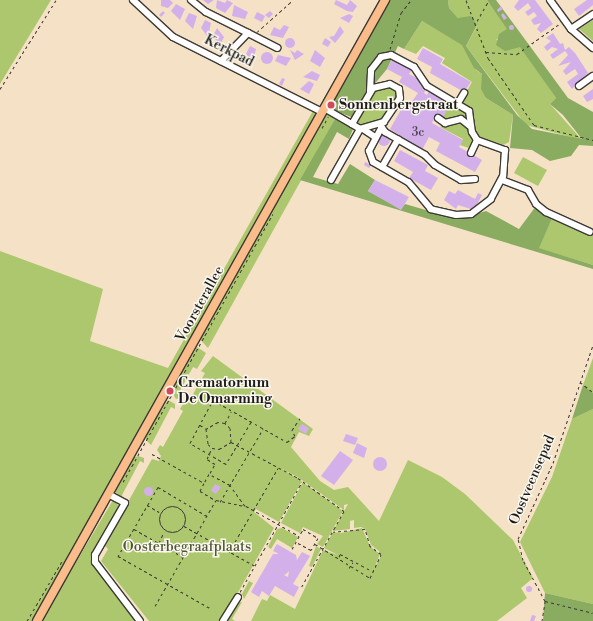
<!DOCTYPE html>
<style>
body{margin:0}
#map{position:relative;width:593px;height:621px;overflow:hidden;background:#f5e1c5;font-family:"Libre Bodoni",serif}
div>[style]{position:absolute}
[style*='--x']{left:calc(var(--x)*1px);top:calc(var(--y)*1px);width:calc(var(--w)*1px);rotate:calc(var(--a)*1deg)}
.green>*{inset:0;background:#acc76d}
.forest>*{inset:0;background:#89ac60}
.building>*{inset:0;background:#d4b0ea}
.round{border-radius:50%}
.path>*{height:1px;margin-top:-0.5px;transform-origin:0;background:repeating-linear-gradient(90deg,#3d3a35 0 3px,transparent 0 6px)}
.path>.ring{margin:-0.5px;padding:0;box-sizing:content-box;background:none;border:1px solid #3d3a35;border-radius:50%}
.roads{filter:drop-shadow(1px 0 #3d3a35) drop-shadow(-1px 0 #3d3a35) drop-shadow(0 1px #3d3a35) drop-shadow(0 -1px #3d3a35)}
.minor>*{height:6px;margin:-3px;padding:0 3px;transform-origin:3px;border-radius:3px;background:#fff}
.major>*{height:8px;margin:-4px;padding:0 4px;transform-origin:4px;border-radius:4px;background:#fabc8b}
.dots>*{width:11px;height:11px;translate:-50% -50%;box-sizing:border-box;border:2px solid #fbf7ec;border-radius:50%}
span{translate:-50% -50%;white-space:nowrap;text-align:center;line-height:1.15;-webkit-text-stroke:3px #fbf7ec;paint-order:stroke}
.number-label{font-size:12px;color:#4a4150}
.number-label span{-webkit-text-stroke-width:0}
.street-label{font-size:14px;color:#1c1c1c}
.poi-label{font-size:14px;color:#1c1c1c;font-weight:700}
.left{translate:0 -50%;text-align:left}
.park-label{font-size:14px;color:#4e5838}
</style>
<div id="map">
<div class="green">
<i style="clip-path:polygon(0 0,51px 0,0 84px)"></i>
<i style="clip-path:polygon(448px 0,487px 0,508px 29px,496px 40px,520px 46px,556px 98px,550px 104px,582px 140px,526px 125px,466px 46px,477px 26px,467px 18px,458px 18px,449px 8px)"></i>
<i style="clip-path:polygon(593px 20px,593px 41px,579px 29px)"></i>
<i style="clip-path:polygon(422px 21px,463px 45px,469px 53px,476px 70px,482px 74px,486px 98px,513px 115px,509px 142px,503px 145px,477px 136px,473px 120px,460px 103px,472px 82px,442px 63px,445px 58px,423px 46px,416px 54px,404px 49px)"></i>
<i style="clip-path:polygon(388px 87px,397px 91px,398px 98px,386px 119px,359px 126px,356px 122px,373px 92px)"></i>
<i style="clip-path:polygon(451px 103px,468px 112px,470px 122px,459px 116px,441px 120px)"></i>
<i style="clip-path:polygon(313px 111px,317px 113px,35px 621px,0 621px,0 251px,103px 289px,90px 341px,168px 368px)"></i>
<i style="clip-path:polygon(326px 113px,335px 119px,208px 348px,199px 338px)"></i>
<i style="clip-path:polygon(454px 120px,467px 124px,475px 139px,469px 148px,460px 145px,463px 139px,440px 127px)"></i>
<i style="clip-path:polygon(523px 157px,547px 170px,538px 186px,514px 173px)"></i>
<i style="clip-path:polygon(553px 216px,593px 234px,593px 265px,538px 248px)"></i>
<i style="clip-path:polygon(197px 347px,206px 353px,197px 369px,193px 367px,178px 394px,182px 397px,176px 399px,171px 391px)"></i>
<i style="clip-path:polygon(213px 356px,313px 429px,309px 436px,299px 432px,291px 447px,320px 481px,334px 490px,348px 487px,379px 521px,408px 460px,442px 477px,465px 494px,513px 540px,533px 578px,521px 588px,527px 598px,497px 621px,251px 621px,262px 599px,267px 601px,270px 595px,295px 609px,323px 550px,338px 555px,324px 548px,333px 532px,341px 533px,362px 528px,370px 546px,380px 554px,374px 569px,381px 556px,379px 551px,371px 545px,365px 529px,361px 527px,354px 528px,354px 520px,350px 521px,350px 529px,333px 531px,348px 504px,344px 505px,344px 510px,299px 478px,279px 467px,302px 481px,279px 522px,256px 509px,254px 512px,274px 528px,222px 621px,149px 621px,101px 561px,108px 549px,104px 545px,152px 459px,159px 461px,161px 456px,157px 450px,160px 445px,163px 447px,183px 411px,180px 409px,185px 401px,188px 403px,205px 373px,201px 371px)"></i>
<i style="clip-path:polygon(593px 358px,593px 393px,583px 385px)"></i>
<i style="clip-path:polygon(168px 400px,175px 404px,175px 409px,171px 407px,151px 445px,146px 440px,146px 433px)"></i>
<i style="clip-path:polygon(593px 409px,593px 604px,545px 593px,520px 542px,552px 477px,572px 419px)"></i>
<i style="clip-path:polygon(138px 456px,144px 458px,144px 463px,140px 461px,122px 495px,123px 499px,115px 492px,133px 458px)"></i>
<i style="clip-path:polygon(303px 482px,343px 511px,323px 547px,317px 544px,323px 536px,303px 527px,300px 533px,281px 523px)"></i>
<i style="clip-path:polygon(113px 500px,120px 507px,91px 560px,138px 621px,41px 621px)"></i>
<i style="clip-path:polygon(282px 528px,298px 537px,292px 548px,277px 539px,271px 549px,268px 547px,277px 529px)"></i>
<i style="clip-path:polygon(316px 546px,321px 549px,312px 567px,309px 566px)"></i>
<i style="clip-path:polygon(249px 581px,253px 583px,244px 599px,242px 594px)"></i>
<i style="clip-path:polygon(242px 602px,232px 619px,235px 621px,226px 621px,237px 603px)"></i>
</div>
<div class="forest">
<i style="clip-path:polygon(389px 0,448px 0,449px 8px,458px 18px,471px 16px,477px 25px,466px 46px,517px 115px,532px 129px,582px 139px,563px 115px,550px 104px,556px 98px,520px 47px,505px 51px,496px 45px,499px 34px,507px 29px,487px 0,496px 0,568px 98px,593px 112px,593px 146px,579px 145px,571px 156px,550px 161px,532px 150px,510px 148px,513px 115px,486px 98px,481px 89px,482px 74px,474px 68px,462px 45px,422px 21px,404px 49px,398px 46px,387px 69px,372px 87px,369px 85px,354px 118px,328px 108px)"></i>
<i style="clip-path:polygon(335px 119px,353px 129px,349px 139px,337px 132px,313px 177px,338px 184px,350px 164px,375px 180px,368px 191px,401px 209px,405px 204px,443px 215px,469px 216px,486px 211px,519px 229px,536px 206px,553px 216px,539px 248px,593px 265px,593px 269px,300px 180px)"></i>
<i style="clip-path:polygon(583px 385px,593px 393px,593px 409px,572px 419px)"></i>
<i style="clip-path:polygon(545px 593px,593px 604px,593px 621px,543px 621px)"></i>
</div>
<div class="building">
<i style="clip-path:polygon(161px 0,170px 0,173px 3px,168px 8px,161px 6px)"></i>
<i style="clip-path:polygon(203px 0,214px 0,208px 4px)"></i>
<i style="clip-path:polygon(217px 0,225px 3px,227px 0,233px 3px,225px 13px,216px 8px)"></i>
<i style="clip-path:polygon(336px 0,347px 5px,350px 0,357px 6px,353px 12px,347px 11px,334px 4px)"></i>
<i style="clip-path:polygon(519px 0,535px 0,553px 24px,541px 33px,537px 29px,541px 23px,534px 25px,531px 20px,537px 16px,534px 12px,528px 16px,525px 12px,531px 8px,528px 3px,518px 11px,514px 7px)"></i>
<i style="clip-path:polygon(587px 0,593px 0,593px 5px,579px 16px,574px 9px)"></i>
<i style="clip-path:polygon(176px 4px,185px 9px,180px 20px,171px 11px)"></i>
<i style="clip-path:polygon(234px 5px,248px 12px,245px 19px,232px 16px)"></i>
<i style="clip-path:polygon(501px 6px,503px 9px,498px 12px,497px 10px)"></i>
<i style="clip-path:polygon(163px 11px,165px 13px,161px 17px,159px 15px)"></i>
<i style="clip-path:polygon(270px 11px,273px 14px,269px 18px,265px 15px)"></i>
<i style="clip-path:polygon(257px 12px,265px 16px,262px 22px,254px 18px)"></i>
<i style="clip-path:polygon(189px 13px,197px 16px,193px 29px,185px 21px)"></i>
<i style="clip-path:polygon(503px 13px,507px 18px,504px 20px,501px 15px)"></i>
<i style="clip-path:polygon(349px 14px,353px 16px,349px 23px,340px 18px)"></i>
<i style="clip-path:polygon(205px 20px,211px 23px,208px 37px,201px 28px)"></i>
<i class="round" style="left:508.5px;top:24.5px;width:5px;height:5px"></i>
<i style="clip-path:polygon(284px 25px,289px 27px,283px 38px,270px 35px,274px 27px,280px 30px)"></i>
<i style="clip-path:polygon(340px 26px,344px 32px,335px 43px,329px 37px,334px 36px)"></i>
<i style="clip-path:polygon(217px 28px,224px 37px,220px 45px,213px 36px)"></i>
<i style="clip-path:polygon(553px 33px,560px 44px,563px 43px,565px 50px,569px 47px,575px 53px,588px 73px,572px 89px,567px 82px,578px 74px,575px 69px,566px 75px,563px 71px,571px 62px,558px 66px,568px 55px,565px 51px,553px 59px,550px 55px,558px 49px,552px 47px,547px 51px,544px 47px,551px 41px,546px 38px)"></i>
<i class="round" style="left:285px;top:38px;width:10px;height:10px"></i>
<i style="clip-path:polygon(325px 38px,331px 42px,328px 47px,322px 44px)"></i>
<i style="clip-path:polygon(250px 46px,256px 49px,253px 61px,246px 54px)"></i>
<i style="clip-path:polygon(423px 48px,443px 59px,440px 64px,471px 82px,464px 92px,430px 73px,432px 67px,417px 59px)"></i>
<i style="clip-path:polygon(290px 50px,295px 53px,297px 50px,304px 54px,295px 60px)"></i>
<i style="clip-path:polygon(315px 50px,325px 58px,320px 67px,310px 61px)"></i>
<i class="round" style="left:261px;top:52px;width:12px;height:12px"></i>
<i style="clip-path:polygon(278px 55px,291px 58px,286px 66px,275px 61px)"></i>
<i style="clip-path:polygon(393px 58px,412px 69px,409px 74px,422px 81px,420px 85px,426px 89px,424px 93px,427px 95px,429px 91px,451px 103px,442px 119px,436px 115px,432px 123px,463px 140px,459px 147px,482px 160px,475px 172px,436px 151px,440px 143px,429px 137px,422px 150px,390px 129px,402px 108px,406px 110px,418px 93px,399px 82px,402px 77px,387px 69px)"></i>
<i style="clip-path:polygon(312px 71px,320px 75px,317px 81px,303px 77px)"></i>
<i style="clip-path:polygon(282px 78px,285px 79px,282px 86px,279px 84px)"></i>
<i style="clip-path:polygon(309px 81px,314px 84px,309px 94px,300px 89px)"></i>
<i style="clip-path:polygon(593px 89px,593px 99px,587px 102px,583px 96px)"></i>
<i class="round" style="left:378px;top:134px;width:12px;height:12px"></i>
<i style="clip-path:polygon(400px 150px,428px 165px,425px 171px,438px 178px,431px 190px,409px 178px,413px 172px,394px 161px)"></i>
<i style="clip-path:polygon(365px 162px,371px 165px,369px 168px,364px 165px)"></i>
<i style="clip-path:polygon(375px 180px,409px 197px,401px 210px,368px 191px)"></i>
<i style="clip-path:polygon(458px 190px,475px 199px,478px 193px,482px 195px,474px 210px,458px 205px,456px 209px,444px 200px,449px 191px,455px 194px)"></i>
<i style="clip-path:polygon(302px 424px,309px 428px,306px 434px,298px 429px)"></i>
<i style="clip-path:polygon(346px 434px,358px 438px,355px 445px,343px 441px)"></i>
<i style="clip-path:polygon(357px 443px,367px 448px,364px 458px,353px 453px)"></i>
<i style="clip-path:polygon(340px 451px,353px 460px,334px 485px,321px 476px)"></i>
<i class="round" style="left:373px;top:457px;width:14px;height:14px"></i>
<i style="clip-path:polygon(215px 484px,221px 487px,216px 494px,211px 491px)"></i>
<i class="round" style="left:143.5px;top:486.5px;width:9px;height:9px"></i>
<i style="clip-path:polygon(evenodd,277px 544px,296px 555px,297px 560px,302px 552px,310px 556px,293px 584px,299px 587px,294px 597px,275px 586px,269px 596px,262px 591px,259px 597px,251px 592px,273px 554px,279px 554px,273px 551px,277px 544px,289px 571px,288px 577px,284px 575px,286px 574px,289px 571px)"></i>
<i class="round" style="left:526px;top:586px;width:6px;height:6px"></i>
<i style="clip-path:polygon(532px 615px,536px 616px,534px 621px,530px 621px)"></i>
</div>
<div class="path">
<i style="--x:466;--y:0;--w:62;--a:69.2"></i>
<i style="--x:488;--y:58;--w:81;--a:55.5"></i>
<i style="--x:534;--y:125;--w:61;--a:14.3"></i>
<i style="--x:477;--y:21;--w:24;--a:-60"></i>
<i style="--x:257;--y:32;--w:48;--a:-41.6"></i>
<i style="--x:390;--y:49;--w:38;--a:-73"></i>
<i style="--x:401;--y:13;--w:16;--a:-52"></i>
<i style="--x:486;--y:52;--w:31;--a:4"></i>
<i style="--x:517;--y:54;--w:52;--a:-35.5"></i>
<i style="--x:0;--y:89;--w:105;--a:-57.8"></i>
<i style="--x:334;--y:107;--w:7;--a:-63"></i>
<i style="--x:322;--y:128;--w:13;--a:-61"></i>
<i style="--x:580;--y:382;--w:16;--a:38"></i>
<i style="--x:251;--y:422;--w:49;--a:120.8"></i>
<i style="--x:226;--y:464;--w:42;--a:-149.7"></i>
<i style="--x:190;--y:443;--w:49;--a:-61.9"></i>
<i style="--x:213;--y:400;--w:85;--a:29.6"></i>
<i style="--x:287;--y:442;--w:10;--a:-37"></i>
<i style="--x:295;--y:436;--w:7;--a:-117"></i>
<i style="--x:292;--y:430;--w:14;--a:-56"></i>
<i style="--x:225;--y:423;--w:13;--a:-61"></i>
<i style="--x:200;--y:425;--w:7;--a:34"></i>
<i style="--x:231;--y:442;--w:76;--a:28.2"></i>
<i style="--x:298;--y:478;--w:57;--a:35.7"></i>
<i style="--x:344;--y:511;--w:88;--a:119.2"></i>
<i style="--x:152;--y:454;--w:60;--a:29.1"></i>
<i style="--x:204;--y:483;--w:9;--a:117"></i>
<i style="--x:200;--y:491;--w:17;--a:31"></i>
<i style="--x:210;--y:473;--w:10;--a:-61"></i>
<i style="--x:215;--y:464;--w:9;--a:-148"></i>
<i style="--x:207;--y:459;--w:12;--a:-66"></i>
<i style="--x:212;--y:448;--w:7;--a:8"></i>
<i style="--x:219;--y:449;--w:14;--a:-30"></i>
<i style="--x:231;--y:442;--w:14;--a:-94"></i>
<i style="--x:230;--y:428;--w:7;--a:-135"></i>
<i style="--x:225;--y:423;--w:7;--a:-172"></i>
<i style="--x:218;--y:422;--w:14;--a:150"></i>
<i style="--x:206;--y:429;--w:15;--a:82"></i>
<i style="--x:208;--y:444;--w:6;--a:45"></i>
<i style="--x:123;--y:482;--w:307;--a:-60.8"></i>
<i style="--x:220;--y:502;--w:85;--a:-59.5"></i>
<i style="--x:147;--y:505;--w:14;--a:30"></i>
<i class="ring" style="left:159px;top:506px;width:25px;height:25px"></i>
<i style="--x:246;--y:506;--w:61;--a:29.5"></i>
<i style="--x:207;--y:516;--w:57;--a:-149.4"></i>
<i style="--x:158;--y:487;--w:80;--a:120.1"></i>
<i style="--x:118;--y:556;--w:106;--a:29.5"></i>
<i style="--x:184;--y:526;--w:81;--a:29.4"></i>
<i style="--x:134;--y:529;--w:56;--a:29.7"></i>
<i style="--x:159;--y:543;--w:12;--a:-66"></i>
<i style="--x:315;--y:544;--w:65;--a:31.7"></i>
<i style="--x:370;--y:578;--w:26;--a:-65"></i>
<i style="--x:381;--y:554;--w:14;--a:-144"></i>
<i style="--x:370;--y:546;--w:18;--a:-106"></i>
<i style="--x:365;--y:529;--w:32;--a:175"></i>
<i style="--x:292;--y:549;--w:23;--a:-61"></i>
<i style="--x:303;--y:529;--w:17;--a:31"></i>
<i style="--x:318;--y:538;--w:14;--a:120"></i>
<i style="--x:311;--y:550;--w:17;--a:-152"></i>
<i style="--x:229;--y:552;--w:97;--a:-59.7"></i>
<i style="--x:339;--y:557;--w:3;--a:-72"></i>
<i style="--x:340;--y:554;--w:36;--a:28"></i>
<i style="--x:349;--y:568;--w:7;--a:-56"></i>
<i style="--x:240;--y:592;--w:126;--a:-60.6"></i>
<i style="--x:545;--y:601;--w:49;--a:14"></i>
<i style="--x:155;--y:606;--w:122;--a:-60.1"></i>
<i style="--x:216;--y:500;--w:30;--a:12"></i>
<i style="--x:245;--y:506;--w:26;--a:-126"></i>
<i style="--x:230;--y:485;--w:24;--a:-152"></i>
<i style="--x:209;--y:474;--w:10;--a:119"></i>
<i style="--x:27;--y:621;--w:69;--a:-59.7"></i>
<i style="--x:542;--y:621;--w:20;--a:-81"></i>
<i style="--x:545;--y:601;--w:47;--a:-118.2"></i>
<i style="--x:523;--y:560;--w:22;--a:-103"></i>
<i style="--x:518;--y:539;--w:84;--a:-65.3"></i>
<i style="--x:553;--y:463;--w:125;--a:-71.3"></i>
</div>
<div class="roads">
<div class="minor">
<i style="--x:133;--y:0;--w:54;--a:42.8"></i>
<i style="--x:173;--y:37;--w:167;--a:26.7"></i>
<i style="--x:191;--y:0;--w:19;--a:39"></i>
<i style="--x:206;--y:12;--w:47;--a:26.6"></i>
<i style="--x:248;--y:33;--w:39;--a:134"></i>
<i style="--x:550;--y:0;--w:36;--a:54"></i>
<i style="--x:571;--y:29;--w:29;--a:41"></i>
<i style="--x:571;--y:29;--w:27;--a:-34"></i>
<i style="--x:248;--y:33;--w:33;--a:27"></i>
<i style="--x:579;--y:86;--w:17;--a:-36"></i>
<i style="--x:370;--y:91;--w:21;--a:-87"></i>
<i style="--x:371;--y:70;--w:16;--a:-52"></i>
<i style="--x:381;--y:57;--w:10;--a:-11"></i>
<i style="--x:391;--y:55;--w:26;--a:28"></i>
<i style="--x:414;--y:67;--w:23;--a:56"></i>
<i style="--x:427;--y:86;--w:49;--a:30.8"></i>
<i style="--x:469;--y:111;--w:21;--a:82"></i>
<i style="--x:472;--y:132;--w:9;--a:58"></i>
<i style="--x:477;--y:140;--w:30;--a:20"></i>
<i style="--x:505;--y:150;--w:26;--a:94"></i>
<i style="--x:503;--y:176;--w:26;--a:118"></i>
<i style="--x:491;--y:199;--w:25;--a:143"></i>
<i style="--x:471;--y:214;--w:15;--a:176"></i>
<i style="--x:456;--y:215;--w:26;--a:-167"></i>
<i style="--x:431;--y:209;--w:35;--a:-130"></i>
<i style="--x:408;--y:182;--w:40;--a:-150.3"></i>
<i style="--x:373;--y:162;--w:12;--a:-110"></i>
<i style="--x:369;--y:151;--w:27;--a:-62"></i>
<i style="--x:458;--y:103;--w:12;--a:-59"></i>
<i style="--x:324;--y:108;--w:32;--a:30"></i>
<i style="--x:352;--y:124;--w:42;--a:-59.7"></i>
<i style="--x:373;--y:88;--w:17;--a:-13"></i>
<i style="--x:390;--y:84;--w:10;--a:29"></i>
<i style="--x:399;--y:89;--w:9;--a:84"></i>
<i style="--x:400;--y:98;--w:29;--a:124"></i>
<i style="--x:384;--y:122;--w:25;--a:164"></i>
<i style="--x:360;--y:129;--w:9;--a:-148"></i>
<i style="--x:438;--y:118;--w:9;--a:36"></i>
<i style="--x:445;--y:123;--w:16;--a:-14"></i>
<i style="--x:461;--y:119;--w:11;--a:38"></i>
<i style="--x:380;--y:125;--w:9;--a:54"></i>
<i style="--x:385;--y:132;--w:46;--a:29.9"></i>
<i style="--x:425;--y:155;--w:14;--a:45"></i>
<i style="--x:435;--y:165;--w:30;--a:30"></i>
<i style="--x:461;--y:180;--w:14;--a:-4"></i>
<i style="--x:363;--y:129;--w:14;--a:34"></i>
<i style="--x:471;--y:153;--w:14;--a:-65"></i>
<i style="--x:382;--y:167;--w:32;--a:-60"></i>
<i style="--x:331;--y:180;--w:59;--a:-60.4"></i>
<i style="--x:502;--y:180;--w:28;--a:21"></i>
<i style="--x:528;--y:190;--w:16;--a:60"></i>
<i style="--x:536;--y:204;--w:13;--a:39"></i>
<i style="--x:546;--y:212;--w:48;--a:24.4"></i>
<i style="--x:108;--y:494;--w:19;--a:28"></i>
<i style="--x:125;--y:503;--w:60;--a:120"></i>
<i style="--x:95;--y:555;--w:7;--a:90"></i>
<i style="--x:95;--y:562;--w:74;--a:52.7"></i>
<i style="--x:223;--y:621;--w:28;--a:-58"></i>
</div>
<div class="major">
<i style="--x:37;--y:621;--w:712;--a:-60.73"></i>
</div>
</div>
<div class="dots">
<i style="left:331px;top:105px;background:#d1495b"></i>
<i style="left:170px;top:391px;background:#d1495b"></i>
</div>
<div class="number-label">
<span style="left:418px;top:133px">3c</span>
</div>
<div class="street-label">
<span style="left:229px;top:51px;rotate:27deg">Kerkpad</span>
<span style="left:200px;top:304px;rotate:-61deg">Voorsterallee</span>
<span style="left:532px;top:480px;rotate:-67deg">Oostveensepad</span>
</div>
<div class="poi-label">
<span class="left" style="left:339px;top:105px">Sonnenbergstraat</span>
<span class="left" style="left:178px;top:391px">Crematorium<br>De Omarming</span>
</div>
<div class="park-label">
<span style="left:187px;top:547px">Oosterbegraafplaats</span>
</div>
</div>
